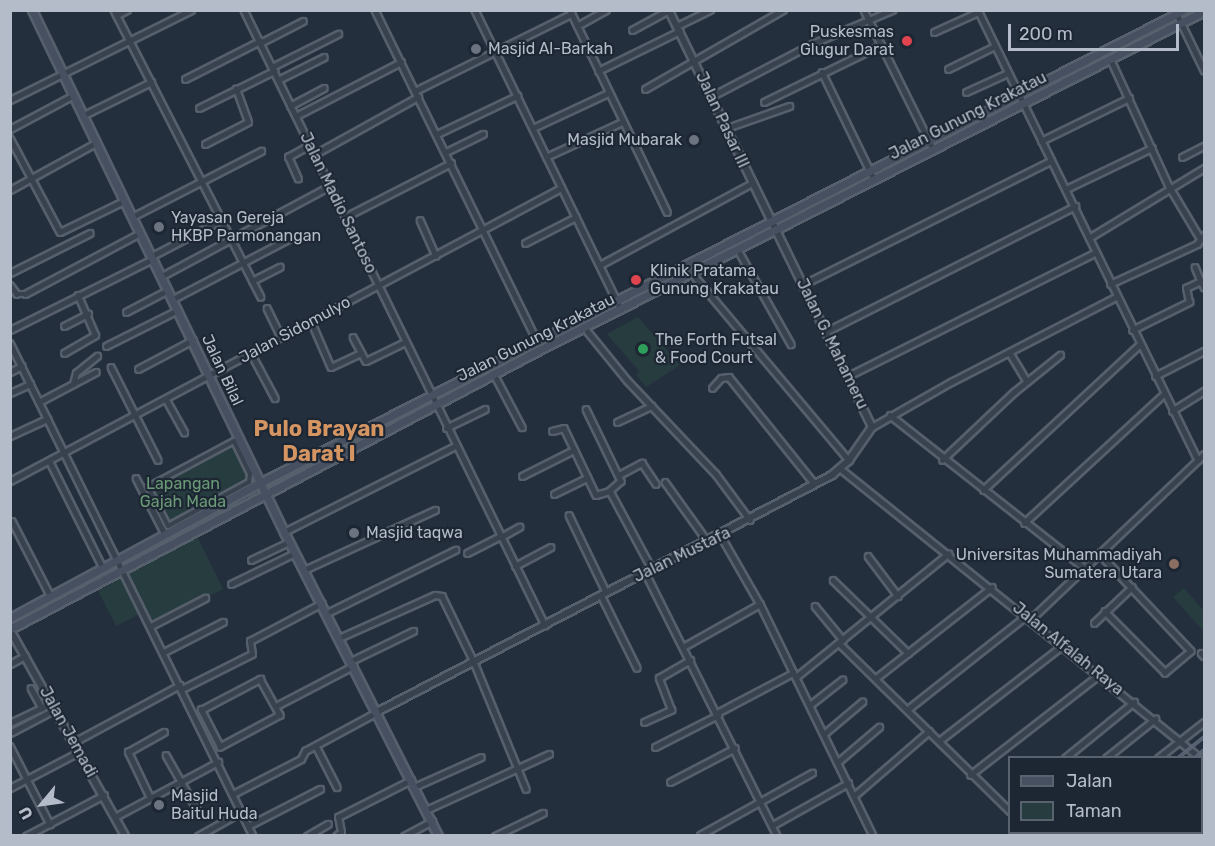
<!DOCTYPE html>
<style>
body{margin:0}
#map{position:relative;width:1215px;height:846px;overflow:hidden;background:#242f3e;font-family:Rubik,sans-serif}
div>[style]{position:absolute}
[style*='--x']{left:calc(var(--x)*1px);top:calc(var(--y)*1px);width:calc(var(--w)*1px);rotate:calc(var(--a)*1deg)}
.green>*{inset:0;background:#263c3f}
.roads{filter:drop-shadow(2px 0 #565f6c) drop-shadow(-2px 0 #565f6c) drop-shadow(0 2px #565f6c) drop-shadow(0 -2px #565f6c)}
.pedestrian>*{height:4px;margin:-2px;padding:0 2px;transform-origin:2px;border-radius:2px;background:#38414e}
.minor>*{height:4.5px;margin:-2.25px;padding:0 2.25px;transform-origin:2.25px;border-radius:2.25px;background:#38414e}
.tertiary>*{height:6px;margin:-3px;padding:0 3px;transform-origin:3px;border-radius:3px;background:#38414e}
.secondary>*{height:7px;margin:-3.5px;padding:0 3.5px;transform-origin:3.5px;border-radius:3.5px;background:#465061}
.rail>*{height:4px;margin-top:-2px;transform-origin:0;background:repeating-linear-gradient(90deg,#1d2633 0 4.5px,#5a6575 0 9px);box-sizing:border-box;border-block:2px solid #5a6575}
.dots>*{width:16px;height:16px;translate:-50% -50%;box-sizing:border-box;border:3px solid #1d2633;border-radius:50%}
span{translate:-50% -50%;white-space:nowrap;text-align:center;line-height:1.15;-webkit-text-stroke:4.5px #1d2633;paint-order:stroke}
.poi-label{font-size:16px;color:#b4bcc9}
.right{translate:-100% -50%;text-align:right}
.left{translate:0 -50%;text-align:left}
.street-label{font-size:16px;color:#b4bcc9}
.park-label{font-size:16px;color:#6b9a76}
.district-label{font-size:22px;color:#d59563;font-weight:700}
.frame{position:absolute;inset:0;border:12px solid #b4bcc9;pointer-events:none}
.legend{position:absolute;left:1008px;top:756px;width:195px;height:78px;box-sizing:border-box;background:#1d2633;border:2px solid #59626f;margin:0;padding:8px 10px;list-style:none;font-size:18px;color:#b4bcc9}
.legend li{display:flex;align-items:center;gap:12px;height:30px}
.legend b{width:30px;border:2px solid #59626f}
.north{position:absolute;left:12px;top:774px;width:60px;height:60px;-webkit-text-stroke:4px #1d2633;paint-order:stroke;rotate:241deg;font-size:16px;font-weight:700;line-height:24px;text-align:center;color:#b4bcc9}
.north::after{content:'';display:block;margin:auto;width:21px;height:27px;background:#b4bcc9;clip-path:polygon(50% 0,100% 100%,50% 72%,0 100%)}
.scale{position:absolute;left:1008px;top:24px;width:171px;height:27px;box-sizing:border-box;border:3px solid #b4bcc9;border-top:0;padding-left:8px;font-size:18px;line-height:21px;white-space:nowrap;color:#b4bcc9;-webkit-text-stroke:4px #1d2633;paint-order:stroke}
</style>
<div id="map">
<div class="green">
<i style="clip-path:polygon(638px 317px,680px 365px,646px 387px,636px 375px,639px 371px,607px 334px)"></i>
<i style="clip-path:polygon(236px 437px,254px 481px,166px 530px,144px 485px)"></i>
<i style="clip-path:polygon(197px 536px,223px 589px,153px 624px,129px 574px)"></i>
<i style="clip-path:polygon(125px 576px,142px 613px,116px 626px,98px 591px)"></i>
<i style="clip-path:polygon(1184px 588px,1204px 611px,1204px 632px,1173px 597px)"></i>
</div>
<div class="roads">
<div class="pedestrian">
<i style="--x:234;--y:441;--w:37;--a:64"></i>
<i style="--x:250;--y:474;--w:8;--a:97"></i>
<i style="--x:249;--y:482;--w:92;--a:151.5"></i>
<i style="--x:168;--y:526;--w:44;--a:-117.1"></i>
<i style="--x:148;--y:487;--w:98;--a:-28.1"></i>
</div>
<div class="minor">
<i style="--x:114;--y:10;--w:322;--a:62.9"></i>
<i style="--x:244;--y:10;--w:685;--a:63.92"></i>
<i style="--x:375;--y:10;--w:368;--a:63.9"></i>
<i style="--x:475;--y:10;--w:333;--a:64"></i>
<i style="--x:570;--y:10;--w:224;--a:64.3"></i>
<i style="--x:864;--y:10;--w:155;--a:63.6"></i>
<i style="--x:978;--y:10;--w:501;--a:63.95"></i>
<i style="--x:1175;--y:10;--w:67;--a:64.2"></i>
<i style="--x:117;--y:15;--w:11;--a:-27"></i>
<i style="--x:577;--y:26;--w:33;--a:-29"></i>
<i style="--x:677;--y:26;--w:37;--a:-26"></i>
<i style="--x:632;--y:30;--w:42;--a:-28.4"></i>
<i style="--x:934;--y:32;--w:48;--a:-24.4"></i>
<i style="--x:260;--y:43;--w:48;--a:-27.1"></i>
<i style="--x:1110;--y:58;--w:141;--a:65.3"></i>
<i style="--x:1169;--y:186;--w:61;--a:59.2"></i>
<i style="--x:272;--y:67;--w:74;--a:-26.6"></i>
<i style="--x:948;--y:69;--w:52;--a:-26.1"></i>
<i style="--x:598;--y:71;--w:91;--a:-26"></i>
<i style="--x:822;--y:72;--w:119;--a:64.1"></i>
<i style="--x:185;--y:79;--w:84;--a:-26.9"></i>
<i style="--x:278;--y:80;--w:51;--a:-26.6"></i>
<i style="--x:645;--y:89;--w:159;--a:-29.8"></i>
<i style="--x:415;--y:91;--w:174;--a:-26.3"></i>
<i style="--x:966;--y:92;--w:46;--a:-24.3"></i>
<i style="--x:712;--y:96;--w:115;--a:-27.5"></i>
<i style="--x:814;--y:43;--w:85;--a:-22.9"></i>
<i style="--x:10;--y:100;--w:202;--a:-26.4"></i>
<i style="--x:764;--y:102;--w:130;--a:-26"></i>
<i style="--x:290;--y:106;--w:38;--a:-28"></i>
<i style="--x:199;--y:108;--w:84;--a:-26.3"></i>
<i style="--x:82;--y:116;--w:77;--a:-26.2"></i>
<i style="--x:296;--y:116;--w:118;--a:-27.2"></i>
<i style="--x:533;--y:128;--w:83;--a:-25"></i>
<i style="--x:727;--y:128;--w:66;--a:-19.5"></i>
<i style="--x:10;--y:129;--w:70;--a:-28"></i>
<i style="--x:437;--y:134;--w:89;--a:-25.4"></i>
<i style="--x:10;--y:138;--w:106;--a:62"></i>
<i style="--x:60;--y:232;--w:71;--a:-25.8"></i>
<i style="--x:1041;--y:141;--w:98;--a:-26"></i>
<i style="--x:205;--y:144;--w:48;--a:-27.1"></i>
<i style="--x:248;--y:122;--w:35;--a:-110"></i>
<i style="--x:446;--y:152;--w:41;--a:-25.9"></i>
<i style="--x:315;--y:154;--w:118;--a:-29"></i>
<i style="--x:546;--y:157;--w:84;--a:-24.7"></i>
<i style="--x:1182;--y:157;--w:25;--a:-27"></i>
<i style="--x:298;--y:179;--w:24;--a:-114"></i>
<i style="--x:288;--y:157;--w:25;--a:-29"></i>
<i style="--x:1066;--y:189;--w:95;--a:-25.5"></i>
<i style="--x:10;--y:190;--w:98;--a:-28.7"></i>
<i style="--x:132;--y:217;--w:145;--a:-27.1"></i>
<i style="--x:345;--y:217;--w:119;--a:-27"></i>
<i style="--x:420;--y:220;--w:39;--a:66"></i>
<i style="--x:1089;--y:238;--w:135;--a:-31.3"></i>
<i style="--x:525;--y:243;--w:57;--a:-27"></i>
<i style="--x:738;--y:250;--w:108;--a:60.6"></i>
<i style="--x:152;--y:256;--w:80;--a:-27.5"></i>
<i style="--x:600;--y:265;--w:173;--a:-28.3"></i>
<i style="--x:1195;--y:267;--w:15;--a:67"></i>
<i style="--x:691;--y:272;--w:246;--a:50"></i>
<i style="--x:10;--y:273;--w:89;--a:-26.6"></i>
<i style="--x:162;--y:276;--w:191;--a:-28.2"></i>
<i style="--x:252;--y:281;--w:31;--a:-27"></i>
<i style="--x:804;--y:284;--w:276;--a:-26.5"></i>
<i style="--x:1110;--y:284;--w:96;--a:-24.7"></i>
<i style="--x:1197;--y:244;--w:11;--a:-52"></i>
<i style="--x:10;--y:285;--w:11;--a:52"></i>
<i style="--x:17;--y:294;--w:8;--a:0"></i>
<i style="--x:25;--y:294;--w:130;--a:-27.9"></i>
<i style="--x:173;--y:299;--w:136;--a:-27.5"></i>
<i style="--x:267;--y:308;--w:32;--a:64"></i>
<i style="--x:126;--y:312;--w:47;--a:-27.6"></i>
<i style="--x:311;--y:321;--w:50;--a:66.5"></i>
<i style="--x:331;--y:367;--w:33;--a:-25"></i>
<i style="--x:64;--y:326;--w:27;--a:-27"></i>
<i style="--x:584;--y:327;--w:68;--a:50.9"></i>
<i style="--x:627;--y:380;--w:129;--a:46.6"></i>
<i style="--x:716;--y:474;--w:57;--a:53.5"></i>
<i style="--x:10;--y:330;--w:160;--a:-26.4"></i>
<i style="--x:1132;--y:330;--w:64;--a:-26.2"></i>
<i style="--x:1189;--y:302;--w:14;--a:-102"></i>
<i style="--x:1186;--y:288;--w:17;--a:-25"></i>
<i style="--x:1201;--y:281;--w:7;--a:63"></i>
<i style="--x:827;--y:331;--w:278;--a:-26.7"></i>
<i style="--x:353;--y:337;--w:27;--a:62"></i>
<i style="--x:366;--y:361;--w:43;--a:-26"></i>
<i style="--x:10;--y:343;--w:550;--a:63.76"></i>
<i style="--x:106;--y:346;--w:80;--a:-26.6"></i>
<i style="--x:64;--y:353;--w:36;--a:-30"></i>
<i style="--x:95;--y:335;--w:43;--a:-113.6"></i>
<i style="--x:251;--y:353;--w:51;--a:61.9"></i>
<i style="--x:1010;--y:353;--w:33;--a:59"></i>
<i style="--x:111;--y:367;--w:104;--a:63.2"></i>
<i style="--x:138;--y:369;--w:62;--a:-27.8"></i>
<i style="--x:10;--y:372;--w:13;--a:-27"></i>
<i style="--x:494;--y:374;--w:60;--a:62.2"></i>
<i style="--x:848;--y:376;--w:276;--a:-26.5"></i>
<i style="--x:1155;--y:376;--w:55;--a:-27"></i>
<i style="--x:73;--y:384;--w:11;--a:-75"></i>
<i style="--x:76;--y:373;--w:27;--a:-39"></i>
<i style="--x:712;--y:388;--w:13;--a:-48"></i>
<i style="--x:721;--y:378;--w:8;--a:-7"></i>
<i style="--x:729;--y:377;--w:136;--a:51.3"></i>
<i style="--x:10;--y:393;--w:22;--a:-24"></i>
<i style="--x:166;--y:399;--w:38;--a:61"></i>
<i style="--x:39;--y:402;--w:64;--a:-27.8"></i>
<i style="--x:586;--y:409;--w:80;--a:64.1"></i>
<i style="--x:621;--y:481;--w:15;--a:138"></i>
<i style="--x:610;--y:491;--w:89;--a:61.7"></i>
<i style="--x:1172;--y:411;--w:38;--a:-32"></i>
<i style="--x:890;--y:415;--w:246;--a:38.2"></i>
<i style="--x:617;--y:422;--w:38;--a:-25"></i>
<i style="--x:872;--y:427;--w:91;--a:-29.7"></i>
<i style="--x:951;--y:382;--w:186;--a:-27.3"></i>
<i style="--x:446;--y:428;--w:43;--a:-26"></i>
<i style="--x:552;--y:431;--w:12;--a:-14"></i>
<i style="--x:564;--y:428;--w:74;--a:64.5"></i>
<i style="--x:596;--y:495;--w:15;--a:-16"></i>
<i style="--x:10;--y:436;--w:41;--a:-24.7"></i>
<i style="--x:942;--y:460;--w:99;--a:-43.4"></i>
<i style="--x:1014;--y:392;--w:59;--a:-38.8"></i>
<i style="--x:50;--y:462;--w:116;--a:63.4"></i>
<i style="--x:841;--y:469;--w:462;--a:38.8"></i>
<i style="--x:619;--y:475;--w:26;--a:-28"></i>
<i style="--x:642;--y:463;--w:25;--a:56"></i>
<i style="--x:522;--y:476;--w:58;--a:-26.6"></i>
<i style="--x:136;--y:478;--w:63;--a:62.6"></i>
<i style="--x:10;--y:481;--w:624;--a:-28"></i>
<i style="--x:665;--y:482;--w:74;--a:54.4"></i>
<i style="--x:983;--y:490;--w:213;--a:-42.9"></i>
<i style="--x:554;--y:494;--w:37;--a:-26"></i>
<i style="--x:569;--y:515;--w:85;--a:64.3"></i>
<i style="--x:12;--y:521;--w:83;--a:62.8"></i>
<i style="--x:1024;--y:523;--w:190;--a:-42.7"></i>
<i style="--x:284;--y:532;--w:191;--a:-26.7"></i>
<i style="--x:721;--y:536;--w:78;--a:60.2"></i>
<i style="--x:760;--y:604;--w:258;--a:64"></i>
<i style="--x:501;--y:537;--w:21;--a:-29"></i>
<i style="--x:467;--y:553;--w:37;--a:-27"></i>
<i style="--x:1099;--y:553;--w:134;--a:46.8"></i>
<i style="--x:1191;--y:651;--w:34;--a:140"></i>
<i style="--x:1165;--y:673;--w:86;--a:-134.5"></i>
<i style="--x:868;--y:556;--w:50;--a:53.1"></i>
<i style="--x:251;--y:560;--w:42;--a:-25.3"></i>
<i style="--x:515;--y:566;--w:40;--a:-28"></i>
<i style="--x:304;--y:570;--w:144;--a:-24.6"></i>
<i style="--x:645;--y:572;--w:295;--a:63.4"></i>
<i style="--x:833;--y:580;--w:105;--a:44.2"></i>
<i style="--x:231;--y:584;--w:71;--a:-25.8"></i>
<i style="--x:601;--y:595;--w:81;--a:63.7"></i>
<i style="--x:815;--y:606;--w:44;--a:50.5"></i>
<i style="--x:327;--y:613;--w:143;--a:-26.2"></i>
<i style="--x:1031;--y:619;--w:239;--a:-43.6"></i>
<i style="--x:1094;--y:623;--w:52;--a:-43.5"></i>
<i style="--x:151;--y:626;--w:61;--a:-27.4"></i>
<i style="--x:339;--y:638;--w:105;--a:-24.1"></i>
<i style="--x:435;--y:595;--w:7;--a:8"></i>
<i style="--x:442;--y:596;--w:73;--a:64.1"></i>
<i style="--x:474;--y:662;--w:137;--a:67.7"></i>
<i style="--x:839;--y:643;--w:240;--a:44.5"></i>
<i style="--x:683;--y:647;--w:88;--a:-29.2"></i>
<i style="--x:164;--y:652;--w:66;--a:-27"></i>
<i style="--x:1201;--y:653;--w:4;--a:45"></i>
<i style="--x:351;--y:661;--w:69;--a:-25.8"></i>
<i style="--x:10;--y:664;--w:17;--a:-28"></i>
<i style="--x:796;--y:677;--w:196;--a:-39"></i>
<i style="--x:876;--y:678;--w:147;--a:-38.1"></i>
<i style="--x:260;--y:679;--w:41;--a:60.9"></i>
<i style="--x:280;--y:715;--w:68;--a:151.9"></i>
<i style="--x:220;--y:747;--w:42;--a:-117.2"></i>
<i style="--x:201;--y:710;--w:67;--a:-27.7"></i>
<i style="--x:31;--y:688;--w:23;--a:61"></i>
<i style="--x:182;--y:689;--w:78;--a:-26.6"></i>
<i style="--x:252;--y:654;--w:13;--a:-99"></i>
<i style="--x:250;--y:641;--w:81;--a:-27.8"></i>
<i style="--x:278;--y:705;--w:85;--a:-27.5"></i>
<i style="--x:810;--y:705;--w:41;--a:-38"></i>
<i style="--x:908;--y:709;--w:152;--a:-38.3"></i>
<i style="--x:717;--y:713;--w:86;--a:-27.8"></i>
<i style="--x:644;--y:722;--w:30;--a:-24"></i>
<i style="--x:671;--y:710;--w:34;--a:-111"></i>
<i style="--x:659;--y:678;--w:36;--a:-30"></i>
<i style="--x:10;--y:723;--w:47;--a:-25.5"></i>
<i style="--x:10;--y:733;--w:52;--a:-27.6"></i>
<i style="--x:824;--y:734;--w:50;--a:-40.1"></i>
<i style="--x:939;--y:741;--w:157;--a:-37.7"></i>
<i style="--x:74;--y:742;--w:120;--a:-28.3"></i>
<i style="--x:10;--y:746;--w:88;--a:62.9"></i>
<i style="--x:316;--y:746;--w:46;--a:62.9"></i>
<i style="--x:655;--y:747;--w:71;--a:-26.9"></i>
<i style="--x:166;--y:755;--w:67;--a:60.4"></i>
<i style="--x:1065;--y:758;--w:89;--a:-39.1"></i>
<i style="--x:1106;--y:758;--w:63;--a:-38.5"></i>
<i style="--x:1158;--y:758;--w:58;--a:-38"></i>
<i style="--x:838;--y:762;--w:54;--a:-40.5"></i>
<i style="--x:970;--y:775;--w:165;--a:-37.8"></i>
<i style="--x:670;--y:782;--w:73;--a:-27.6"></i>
<i style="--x:414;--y:787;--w:73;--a:-24.1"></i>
<i style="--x:10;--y:788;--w:78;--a:-27.6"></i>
<i style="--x:233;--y:794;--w:76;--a:-27.2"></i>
<i style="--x:301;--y:759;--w:9;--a:-63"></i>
<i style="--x:305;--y:751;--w:82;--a:-28.4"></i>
<i style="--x:854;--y:796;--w:99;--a:-40.9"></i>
<i style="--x:150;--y:798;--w:51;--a:-115.6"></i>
<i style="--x:128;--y:752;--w:41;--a:-29.1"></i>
<i style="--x:426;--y:810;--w:135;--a:-24.5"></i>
<i style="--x:115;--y:817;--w:117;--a:-28.1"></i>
<i style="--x:773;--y:825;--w:86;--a:-29.2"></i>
<i style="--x:248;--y:826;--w:81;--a:-27.2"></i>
<i style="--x:1034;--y:832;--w:5;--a:53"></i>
<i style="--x:1142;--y:832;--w:5;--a:53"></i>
<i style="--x:700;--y:835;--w:128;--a:-29"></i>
<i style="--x:26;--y:836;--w:88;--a:-27.7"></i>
<i style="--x:198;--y:836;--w:49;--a:-29.2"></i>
<i style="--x:307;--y:836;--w:24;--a:-30"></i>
<i style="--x:336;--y:836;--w:6;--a:-39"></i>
<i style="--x:341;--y:832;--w:15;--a:-101"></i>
<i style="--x:338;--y:817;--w:82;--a:-26.9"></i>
<i style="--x:404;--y:836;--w:32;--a:-28"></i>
<i style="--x:495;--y:836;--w:53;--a:-25.6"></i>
<i style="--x:1058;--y:836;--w:5;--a:-53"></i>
</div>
<div class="tertiary">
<i style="--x:10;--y:630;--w:236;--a:60.8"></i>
<i style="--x:377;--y:712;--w:513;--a:-27.51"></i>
<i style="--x:832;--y:475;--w:23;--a:-41"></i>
<i style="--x:849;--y:460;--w:40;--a:-55.1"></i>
<i style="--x:872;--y:427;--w:464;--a:-116"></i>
</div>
<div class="secondary">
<i style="--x:32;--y:10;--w:580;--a:64.23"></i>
<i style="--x:284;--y:532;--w:341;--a:63.1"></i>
<i style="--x:10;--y:618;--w:284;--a:-28.4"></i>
<i style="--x:260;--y:483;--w:1038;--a:-27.11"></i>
<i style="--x:10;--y:629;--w:603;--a:-27.8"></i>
<i style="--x:543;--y:348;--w:742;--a:-27.01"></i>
</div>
</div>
<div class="rail">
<i style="--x:1178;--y:758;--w:33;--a:-39"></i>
<i style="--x:1195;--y:758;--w:12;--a:-42"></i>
<i style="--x:1079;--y:836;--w:6;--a:-45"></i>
<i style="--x:1095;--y:836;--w:6;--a:-45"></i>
</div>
<div class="dots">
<i style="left:907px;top:41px;background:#e0444e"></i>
<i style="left:476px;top:49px;background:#6b7280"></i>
<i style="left:694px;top:140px;background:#6b7280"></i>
<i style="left:159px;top:227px;background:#6b7280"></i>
<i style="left:636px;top:280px;background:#e0444e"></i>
<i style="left:643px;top:349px;background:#2e9e5b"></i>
<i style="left:354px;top:533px;background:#6b7280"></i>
<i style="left:1174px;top:564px;background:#8d6e63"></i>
<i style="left:159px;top:805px;background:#6b7280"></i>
</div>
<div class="poi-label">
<span class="right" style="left:894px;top:41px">Puskesmas<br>Glugur Darat</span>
<span class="left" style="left:488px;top:49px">Masjid Al-Barkah</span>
<span class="right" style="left:682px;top:140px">Masjid Mubarak</span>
<span class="left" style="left:171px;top:227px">Yayasan Gereja<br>HKBP Parmonangan</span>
<span class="left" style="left:650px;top:280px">Klinik Pratama<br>Gunung Krakatau</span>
<span class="left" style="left:655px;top:349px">The Forth Futsal<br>&amp; Food Court</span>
<span class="left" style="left:366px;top:533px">Masjid taqwa</span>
<span class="right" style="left:1162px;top:564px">Universitas Muhammadiyah<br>Sumatera Utara</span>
<span class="left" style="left:171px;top:805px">Masjid<br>Baitul Huda</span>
</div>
<div class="street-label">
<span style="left:968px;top:116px;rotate:-27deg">Jalan Gunung Krakatau</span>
<span style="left:722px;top:120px;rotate:65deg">Jalan Pasar III</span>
<span style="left:338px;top:203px;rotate:64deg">Jalan Madio Santoso</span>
<span style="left:295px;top:330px;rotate:-28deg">Jalan Sidomulyo</span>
<span style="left:536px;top:338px;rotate:-27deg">Jalan Gunung Krakatau</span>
<span style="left:832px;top:344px;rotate:64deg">Jalan G. Mahameru</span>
<span style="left:222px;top:370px;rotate:65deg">Jalan Bilal</span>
<span style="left:682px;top:555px;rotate:-26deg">Jalan Mustafa</span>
<span style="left:1068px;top:649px;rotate:39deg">Jalan Alfalah Raya</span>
<span style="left:68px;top:732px;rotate:61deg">Jalan Jemadi</span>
</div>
<div class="park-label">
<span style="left:183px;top:493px">Lapangan<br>Gajah Mada</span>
</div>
<div class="district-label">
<span style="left:319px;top:441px">Pulo Brayan<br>Darat I</span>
</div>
<div class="frame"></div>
<ul class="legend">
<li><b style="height:8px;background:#465061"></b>Jalan</li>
<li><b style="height:16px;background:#263c3f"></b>Taman</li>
</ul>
<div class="north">U</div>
<div class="scale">200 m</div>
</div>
